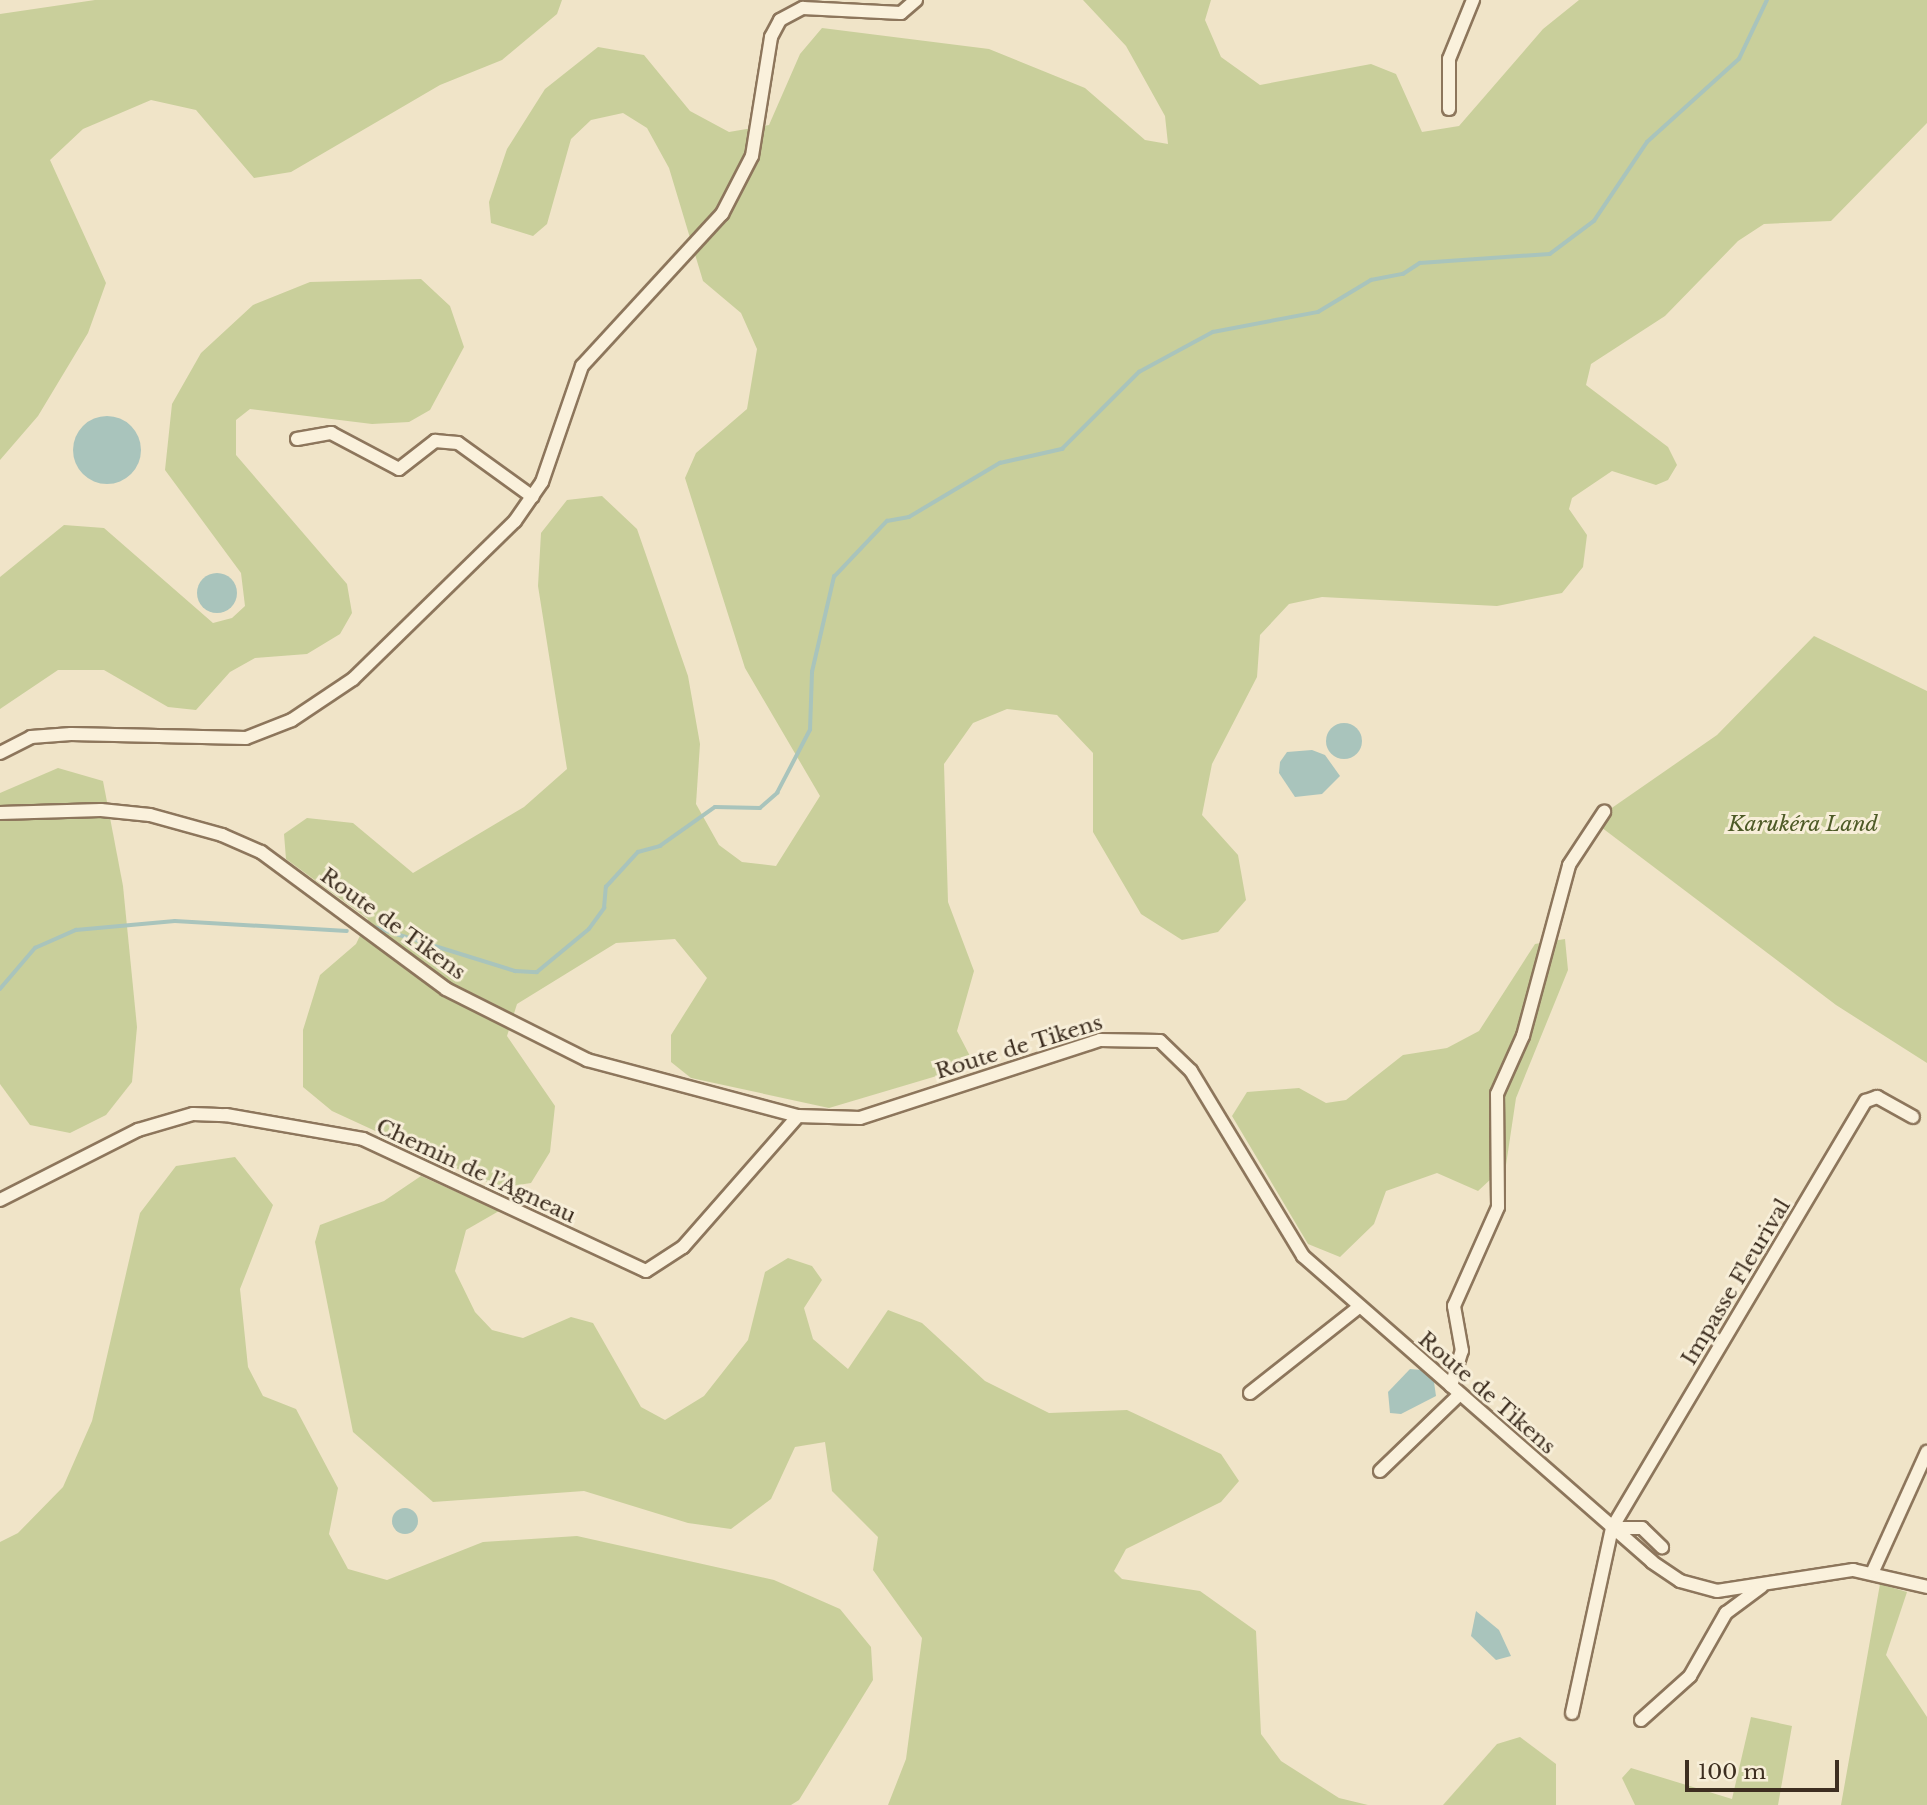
<!DOCTYPE html>
<meta charset="utf-8">
<style>
body{margin:0}
#map{position:relative;width:1927px;height:1805px;overflow:hidden;background:#f0e4c8;font-family:"Libre Baskerville",serif}
div>[style]{position:absolute}
[style*='--x']{left:calc(var(--x)*1px);top:calc(var(--y)*1px);width:calc(var(--w)*1px);rotate:calc(var(--a)*1deg)}
.green>*{inset:0;background:#c9cf9b}
.water>*{inset:0;background:#a9c4bc}
.round{border-radius:50%}
.stream>*{height:3.5px;margin:-1.75px;padding:0 1.75px;transform-origin:1.75px;border-radius:1.75px;background:#a9c4bc}
.roads{filter:drop-shadow(2px 0 #8d765c) drop-shadow(-2px 0 #8d765c) drop-shadow(0 2px #8d765c) drop-shadow(0 -2px #8d765c)}
.minor>*{height:12px;margin:-6px;padding:0 6px;transform-origin:6px;border-radius:6px;background:#faf1dc}
span{translate:-50% -50%;white-space:nowrap;text-align:center;line-height:1.15;-webkit-text-stroke:6px #f7eed8;paint-order:stroke}
.park-label{font-size:21px;color:#4d5a26;font-style:italic}
.street-label{font-size:21px;color:#3d2e20}
.scale{position:absolute;left:1685px;top:1760px;width:154px;height:32px;box-sizing:border-box;border:4px solid #3d2e20;border-top:0;padding-left:9px;font-size:21px;line-height:24px;white-space:nowrap;color:#3d2e20;-webkit-text-stroke:5px #f7eed8;paint-order:stroke}
</style>
<div id="map">
<div class="green">
<i style="clip-path:polygon(95px 0,562px 0,557px 14px,502px 60px,440px 85px,291px 172px,254px 178px,196px 110px,151px 100px,83px 129px,50px 160px,106px 283px,88px 333px,38px 416px,0 460px,0 14px)"></i>
<i style="clip-path:polygon(1083px 0,1211px 0,1205px 20px,1221px 57px,1260px 85px,1371px 64px,1396px 74px,1422px 132px,1459px 126px,1543px 29px,1579px 0,1927px 0,1927px 123px,1831px 221px,1764px 224px,1738px 241px,1665px 316px,1591px 364px,1586px 385px,1668px 447px,1677px 465px,1668px 480px,1656px 485px,1612px 471px,1572px 498px,1569px 509px,1587px 535px,1583px 567px,1562px 593px,1497px 606px,1322px 597px,1289px 604px,1260px 635px,1257px 677px,1212px 764px,1202px 815px,1238px 855px,1246px 900px,1218px 932px,1182px 940px,1141px 914px,1093px 832px,1093px 753px,1057px 715px,1007px 709px,973px 723px,944px 764px,948px 902px,974px 971px,957px 1031px,971px 1058px,967px 1067px,829px 1108px,691px 1078px,671px 1062px,671px 1035px,707px 978px,675px 939px,616px 943px,517px 1004px,507px 1036px,555px 1106px,550px 1152px,531px 1183px,499px 1188px,332px 1111px,303px 1087px,303px 1030px,320px 975px,356px 944px,368px 919px,286px 859px,284px 834px,307px 818px,353px 823px,413px 873px,524px 807px,567px 769px,538px 586px,541px 533px,567px 500px,602px 496px,637px 529px,688px 676px,700px 744px,696px 804px,719px 845px,742px 862px,776px 866px,820px 796px,745px 668px,685px 478px,696px 453px,747px 409px,757px 349px,741px 313px,703px 281px,669px 168px,647px 128px,623px 113px,591px 120px,571px 139px,547px 224px,533px 236px,491px 223px,489px 202px,507px 149px,545px 89px,598px 47px,644px 55px,690px 111px,729px 132px,769px 125px,800px 54px,822px 28px,989px 49px,1085px 88px,1145px 140px,1168px 144px,1165px 116px,1126px 46px)"></i>
<i style="clip-path:polygon(421px 279px,450px 306px,464px 347px,430px 410px,409px 422px,372px 424px,250px 409px,236px 420px,236px 455px,347px 584px,352px 613px,340px 634px,307px 654px,255px 658px,230px 672px,196px 710px,168px 707px,104px 670px,58px 670px,0 709px,0 577px,64px 525px,104px 528px,213px 623px,232px 618px,245px 606px,241px 573px,165px 470px,172px 404px,201px 353px,253px 305px,310px 282px)"></i>
<i style="clip-path:polygon(1814px 636px,1927px 691px,1927px 1063px,1836px 1005px,1593px 821px,1717px 735px)"></i>
<i style="clip-path:polygon(58px 768px,103px 781px,123px 886px,137px 1027px,132px 1082px,106px 1115px,70px 1133px,30px 1125px,0 1084px,0 793px)"></i>
<i style="clip-path:polygon(1565px 939px,1568px 970px,1516px 1098px,1506px 1165px,1478px 1191px,1437px 1173px,1386px 1191px,1374px 1224px,1340px 1257px,1308px 1244px,1232px 1116px,1247px 1092px,1299px 1088px,1326px 1103px,1346px 1100px,1403px 1055px,1447px 1048px,1479px 1031px,1535px 944px)"></i>
<i style="clip-path:polygon(235px 1157px,273px 1205px,240px 1289px,248px 1367px,263px 1396px,296px 1409px,338px 1488px,329px 1534px,348px 1569px,387px 1580px,483px 1542px,577px 1536px,774px 1580px,840px 1609px,871px 1647px,873px 1680px,799px 1800px,791px 1805px,0 1805px,0 1542px,18px 1533px,63px 1487px,92px 1421px,140px 1213px,176px 1166px)"></i>
<i style="clip-path:polygon(421px 1176px,499px 1211px,466px 1230px,455px 1271px,475px 1312px,492px 1330px,523px 1338px,571px 1317px,593px 1323px,641px 1407px,665px 1420px,704px 1396px,748px 1340px,765px 1272px,788px 1258px,812px 1266px,822px 1280px,804px 1308px,813px 1339px,848px 1369px,888px 1310px,922px 1323px,985px 1381px,1049px 1413px,1127px 1410px,1221px 1454px,1239px 1481px,1221px 1502px,1126px 1549px,1114px 1571px,1122px 1579px,1200px 1591px,1256px 1631px,1261px 1734px,1281px 1761px,1339px 1798px,1368px 1805px,888px 1805px,906px 1759px,922px 1638px,873px 1570px,878px 1537px,832px 1491px,825px 1442px,795px 1447px,771px 1499px,731px 1529px,688px 1523px,584px 1491px,433px 1502px,353px 1432px,315px 1242px,320px 1225px,384px 1201px)"></i>
<i style="clip-path:polygon(1880px 1584px,1907px 1592px,1886px 1655px,1927px 1717px,1927px 1805px,1841px 1805px)"></i>
<i style="clip-path:polygon(1751px 1717px,1792px 1726px,1778px 1805px,1635px 1805px,1622px 1778px,1631px 1768px,1732px 1799px)"></i>
<i style="clip-path:polygon(1520px 1737px,1556px 1764px,1556px 1805px,1443px 1805px,1497px 1744px)"></i>
</div>
<div class="water">
<i class="round" style="left:73px;top:416px;width:68px;height:68px"></i>
<i class="round" style="left:197px;top:573px;width:40px;height:40px"></i>
<i class="round" style="left:1326px;top:723px;width:36px;height:36px"></i>
<i style="clip-path:polygon(1312px 750px,1325px 755px,1340px 776px,1322px 794px,1295px 797px,1279px 773px,1280px 762px,1287px 752px)"></i>
<i style="clip-path:polygon(1410px 1369px,1422px 1370px,1434px 1382px,1436px 1396px,1401px 1414px,1390px 1413px,1388px 1392px)"></i>
<i class="round" style="left:392px;top:1508px;width:26px;height:26px"></i>
<i style="clip-path:polygon(1476px 1611px,1499px 1630px,1511px 1656px,1496px 1660px,1471px 1636px)"></i>
</div>
<div class="stream">
<i style="--x:374;--y:927;--w:148;--a:17.3"></i>
<i style="--x:515;--y:971;--w:22;--a:3"></i>
<i style="--x:537;--y:972;--w:67;--a:-39.6"></i>
<i style="--x:589;--y:929;--w:26;--a:-54"></i>
<i style="--x:604;--y:908;--w:21;--a:-85"></i>
<i style="--x:606;--y:887;--w:47;--a:-47.6"></i>
<i style="--x:638;--y:852;--w:23;--a:-15"></i>
<i style="--x:660;--y:846;--w:67;--a:-35.3"></i>
<i style="--x:715;--y:807;--w:45;--a:1.3"></i>
<i style="--x:760;--y:808;--w:23;--a:-41"></i>
<i style="--x:777;--y:793;--w:71;--a:-62.4"></i>
<i style="--x:810;--y:730;--w:58;--a:-88"></i>
<i style="--x:812;--y:672;--w:98;--a:-77"></i>
<i style="--x:834;--y:577;--w:77;--a:-46.6"></i>
<i style="--x:887;--y:521;--w:22;--a:-10"></i>
<i style="--x:909;--y:517;--w:106;--a:-30.7"></i>
<i style="--x:1000;--y:463;--w:64;--a:-12.7"></i>
<i style="--x:1062;--y:449;--w:109;--a:-45"></i>
<i style="--x:1139;--y:372;--w:84;--a:-28.4"></i>
<i style="--x:1213;--y:332;--w:107;--a:-10.8"></i>
<i style="--x:1318;--y:312;--w:62;--a:-31.1"></i>
<i style="--x:1371;--y:280;--w:33;--a:-11"></i>
<i style="--x:1403;--y:274;--w:20;--a:-33"></i>
<i style="--x:1420;--y:263;--w:130;--a:-4"></i>
<i style="--x:1550;--y:254;--w:55;--a:-36.9"></i>
<i style="--x:1594;--y:221;--w:95;--a:-56.1"></i>
<i style="--x:1647;--y:142;--w:124;--a:-42.1"></i>
<i style="--x:1739;--y:59;--w:65;--a:-64.6"></i>
<i style="--x:0;--y:989;--w:54;--a:-49.5"></i>
<i style="--x:35;--y:948;--w:45;--a:-23.7"></i>
<i style="--x:76;--y:930;--w:99;--a:-5.2"></i>
<i style="--x:175;--y:921;--w:172;--a:3.3"></i>
</div>
<div class="roads">
<div class="minor">
<i style="--x:1449;--y:109;--w:50;--a:-90"></i>
<i style="--x:1449;--y:59;--w:64;--a:-67.9"></i>
<i style="--x:297;--y:439;--w:35;--a:-10"></i>
<i style="--x:331;--y:433;--w:77;--a:27.9"></i>
<i style="--x:399;--y:469;--w:46;--a:-37.9"></i>
<i style="--x:435;--y:441;--w:23;--a:5"></i>
<i style="--x:458;--y:443;--w:92;--a:35.8"></i>
<i style="--x:0;--y:753;--w:35;--a:-27"></i>
<i style="--x:31;--y:737;--w:40;--a:-4.3"></i>
<i style="--x:71;--y:734;--w:175;--a:1.3"></i>
<i style="--x:246;--y:738;--w:49;--a:-21.4"></i>
<i style="--x:292;--y:720;--w:73;--a:-33.9"></i>
<i style="--x:353;--y:679;--w:226;--a:-44.3"></i>
<i style="--x:515;--y:521;--w:47;--a:-55.3"></i>
<i style="--x:542;--y:482;--w:123;--a:-71"></i>
<i style="--x:582;--y:366;--w:207;--a:-47.4"></i>
<i style="--x:722;--y:214;--w:65;--a:-62.7"></i>
<i style="--x:752;--y:156;--w:121;--a:-80.9"></i>
<i style="--x:771;--y:37;--w:19;--a:-62"></i>
<i style="--x:780;--y:20;--w:26;--a:-28"></i>
<i style="--x:803;--y:8;--w:98;--a:2.9"></i>
<i style="--x:901;--y:13;--w:20;--a:-41"></i>
<i style="--x:0;--y:813;--w:101;--a:-1.7"></i>
<i style="--x:101;--y:810;--w:49;--a:5.8"></i>
<i style="--x:150;--y:815;--w:75;--a:15.5"></i>
<i style="--x:222;--y:835;--w:43;--a:23.6"></i>
<i style="--x:261;--y:852;--w:230;--a:36.5"></i>
<i style="--x:446;--y:989;--w:158;--a:26.7"></i>
<i style="--x:587;--y:1060;--w:218;--a:14.9"></i>
<i style="--x:798;--y:1116;--w:62;--a:1.8"></i>
<i style="--x:860;--y:1118;--w:252;--a:-18"></i>
<i style="--x:1100;--y:1040;--w:60;--a:1"></i>
<i style="--x:1160;--y:1041;--w:43;--a:44.1"></i>
<i style="--x:1191;--y:1071;--w:216;--a:58.8"></i>
<i style="--x:1303;--y:1256;--w:464;--a:41.2"></i>
<i style="--x:1652;--y:1562;--w:34;--a:34"></i>
<i style="--x:1680;--y:1581;--w:38;--a:15"></i>
<i style="--x:1717;--y:1591;--w:138;--a:-8.8"></i>
<i style="--x:1853;--y:1570;--w:76;--a:12.9"></i>
<i style="--x:0;--y:1200;--w:155;--a:-26.9"></i>
<i style="--x:138;--y:1130;--w:57;--a:-16.2"></i>
<i style="--x:193;--y:1114;--w:33;--a:2"></i>
<i style="--x:226;--y:1115;--w:139;--a:9.9"></i>
<i style="--x:363;--y:1139;--w:312;--a:25"></i>
<i style="--x:646;--y:1271;--w:44;--a:-33"></i>
<i style="--x:683;--y:1247;--w:174;--a:-48.7"></i>
<i style="--x:1451;--y:1386;--w:37;--a:-73"></i>
<i style="--x:1462;--y:1351;--w:46;--a:-100.1"></i>
<i style="--x:1454;--y:1306;--w:108;--a:-66"></i>
<i style="--x:1498;--y:1207;--w:113;--a:-90.5"></i>
<i style="--x:1497;--y:1094;--w:64;--a:-65.9"></i>
<i style="--x:1523;--y:1036;--w:177;--a:-74.9"></i>
<i style="--x:1569;--y:865;--w:64;--a:-56.6"></i>
<i style="--x:1250;--y:1393;--w:139;--a:-38.3"></i>
<i style="--x:1380;--y:1471;--w:111;--a:-43.9"></i>
<i style="--x:1612;--y:1528;--w:30;--a:0"></i>
<i style="--x:1642;--y:1528;--w:28;--a:44"></i>
<i style="--x:1873;--y:1571;--w:131;--a:-65.6"></i>
<i style="--x:1572;--y:1713;--w:189;--a:-77.8"></i>
<i style="--x:1612;--y:1528;--w:497;--a:-59.3"></i>
<i style="--x:1866;--y:1101;--w:12;--a:-20"></i>
<i style="--x:1877;--y:1097;--w:41;--a:29.1"></i>
<i style="--x:1641;--y:1720;--w:66;--a:-41.9"></i>
<i style="--x:1690;--y:1676;--w:73;--a:-60.3"></i>
<i style="--x:1726;--y:1613;--w:44;--a:-36.6"></i>
</div>
</div>
<div class="park-label">
<span style="left:1803px;top:824px">Karukéra Land</span>
</div>
<div class="street-label">
<span style="left:393px;top:924px;rotate:36deg">Route de Tikens</span>
<span style="left:1019px;top:1047px;rotate:-17deg">Route de Tikens</span>
<span style="left:476px;top:1171px;rotate:25deg">Chemin de l’Agneau</span>
<span style="left:1736px;top:1282px;rotate:-59deg">Impasse Fleurival</span>
<span style="left:1487px;top:1393px;rotate:41deg">Route de Tikens</span>
</div>
<div class="scale">100 m</div>
</div>
